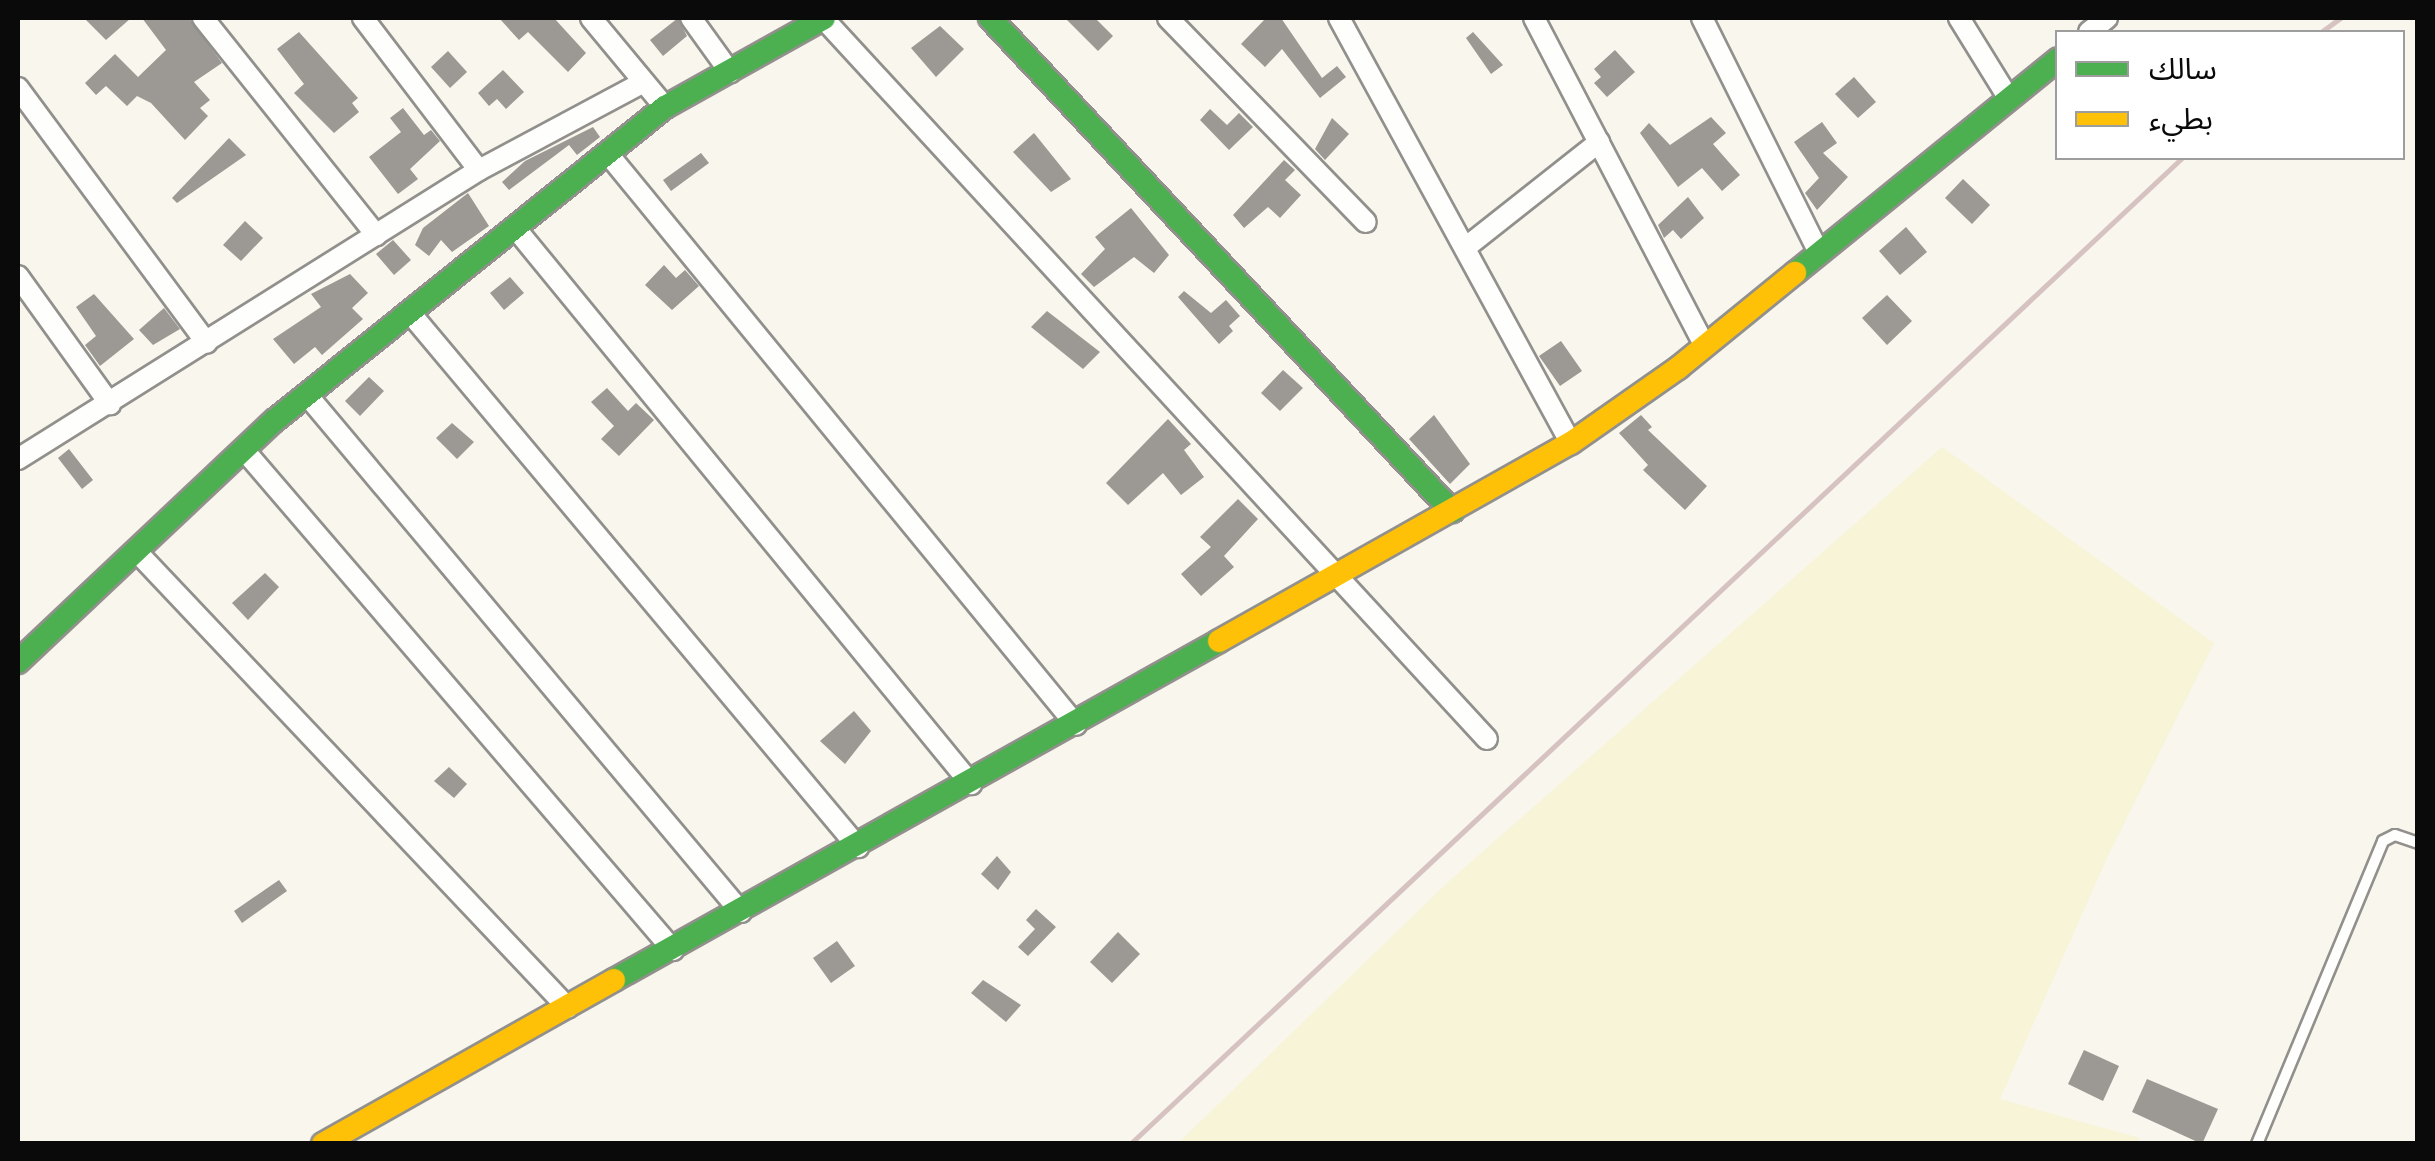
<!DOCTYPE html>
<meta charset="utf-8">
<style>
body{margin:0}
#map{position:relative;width:2435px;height:1161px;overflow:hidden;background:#f9f6ed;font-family:Georgia,"Noto Sans Arabic",serif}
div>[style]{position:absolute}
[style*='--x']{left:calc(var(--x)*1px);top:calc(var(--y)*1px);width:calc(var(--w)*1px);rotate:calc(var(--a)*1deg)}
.farmland>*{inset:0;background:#f7f4d8}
.building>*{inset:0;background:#9c9893}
.roads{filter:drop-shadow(2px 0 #92908c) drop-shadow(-2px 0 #92908c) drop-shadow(0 2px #92908c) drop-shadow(0 -2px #92908c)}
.lane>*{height:10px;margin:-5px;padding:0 5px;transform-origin:5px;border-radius:5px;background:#fefefc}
.street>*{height:20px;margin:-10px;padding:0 10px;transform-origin:10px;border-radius:10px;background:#fefefc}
.fast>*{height:22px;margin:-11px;padding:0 11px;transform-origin:11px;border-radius:11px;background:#4caf50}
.slow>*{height:22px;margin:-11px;padding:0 11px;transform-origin:11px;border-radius:11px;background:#ffc107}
.rail>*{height:5px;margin:-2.5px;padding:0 2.5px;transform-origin:2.5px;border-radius:2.5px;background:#d7c2c2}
span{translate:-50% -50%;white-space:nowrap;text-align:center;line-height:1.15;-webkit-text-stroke:10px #fff;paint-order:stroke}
.frame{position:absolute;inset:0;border:20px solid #0a0a0a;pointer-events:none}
.legend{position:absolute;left:2055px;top:30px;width:350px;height:130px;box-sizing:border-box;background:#fff;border:2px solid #9d9d9d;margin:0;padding:12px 18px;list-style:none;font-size:30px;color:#0a0a0a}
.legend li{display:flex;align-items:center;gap:20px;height:50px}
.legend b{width:50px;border:2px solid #9d9d9d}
</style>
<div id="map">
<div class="farmland">
<i style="clip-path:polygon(1942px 447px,2214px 643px,2107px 858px,2000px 1099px,2140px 1138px,2138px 1143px,1178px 1143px,1447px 883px)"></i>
</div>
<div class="building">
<i style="clip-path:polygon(84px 18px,131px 18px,106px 40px)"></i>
<i style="clip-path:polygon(142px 18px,189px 18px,222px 63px,194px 82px,210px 100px,200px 108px,208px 116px,185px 140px,151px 103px,137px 96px,127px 106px,106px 86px,96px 95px,85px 83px,115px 54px,138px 77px,166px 50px)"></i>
<i style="clip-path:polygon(499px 18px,554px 18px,586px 53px,568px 72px,528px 32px,519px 40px)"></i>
<i style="clip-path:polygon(678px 18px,687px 36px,663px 56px,650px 40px)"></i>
<i style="clip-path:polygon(1065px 18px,1095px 18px,1113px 36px,1098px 51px)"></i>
<i style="clip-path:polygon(1266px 18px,1281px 18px,1322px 78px,1337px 66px,1346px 77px,1320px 98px,1282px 49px,1265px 67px,1241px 44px)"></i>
<i style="clip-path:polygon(940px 26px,964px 49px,936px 77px,911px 48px)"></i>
<i style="clip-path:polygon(299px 32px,358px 98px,352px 103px,359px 112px,334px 133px,294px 93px,304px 84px,277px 49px)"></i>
<i style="clip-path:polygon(1473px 32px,1503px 65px,1491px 74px,1466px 38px)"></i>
<i style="clip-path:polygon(1615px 50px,1635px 72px,1607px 97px,1594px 83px,1601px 77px,1594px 69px)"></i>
<i style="clip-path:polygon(448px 51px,467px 72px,450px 88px,431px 67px)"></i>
<i style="clip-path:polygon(503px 70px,524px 92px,506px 109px,497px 99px,489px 106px,478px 93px)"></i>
<i style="clip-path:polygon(1854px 77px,1876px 102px,1858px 118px,1835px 94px)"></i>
<i style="clip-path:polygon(403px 108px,424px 135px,431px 130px,440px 141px,410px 169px,418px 179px,398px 194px,369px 157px,401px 132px,390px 118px)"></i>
<i style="clip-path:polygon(1210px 109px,1227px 125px,1239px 113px,1253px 127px,1229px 150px,1200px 120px)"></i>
<i style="clip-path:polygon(1711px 117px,1726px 133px,1713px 144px,1740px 175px,1722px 191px,1702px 168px,1678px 187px,1640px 133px,1649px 123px,1670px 145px)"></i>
<i style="clip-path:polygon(1332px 118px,1349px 134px,1325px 160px,1315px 149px)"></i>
<i style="clip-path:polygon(1822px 122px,1837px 143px,1823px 153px,1848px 177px,1817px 210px,1805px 193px,1819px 178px,1794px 142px)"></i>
<i style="clip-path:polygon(593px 127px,600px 137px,577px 155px,569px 145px,509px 190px,502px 182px,525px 161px)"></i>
<i style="clip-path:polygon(1034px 133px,1071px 179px,1051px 192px,1013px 152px)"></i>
<i style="clip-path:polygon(229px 138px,246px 155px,177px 203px,172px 198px)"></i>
<i style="clip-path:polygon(701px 153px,709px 163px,671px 191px,663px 180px)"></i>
<i style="clip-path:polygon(1284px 160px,1295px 170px,1285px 180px,1301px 195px,1280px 218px,1268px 207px,1244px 228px,1233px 215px)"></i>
<i style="clip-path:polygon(1963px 179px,1990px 205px,1972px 224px,1945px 198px)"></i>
<i style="clip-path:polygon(468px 193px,489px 226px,452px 252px,441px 240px,429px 256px,415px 245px,423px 228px)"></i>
<i style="clip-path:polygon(1688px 197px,1704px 218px,1681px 239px,1673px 230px,1664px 238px,1658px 225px)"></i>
<i style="clip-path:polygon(1131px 208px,1169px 255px,1154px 273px,1134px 257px,1094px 287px,1081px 274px,1105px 249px,1095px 237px)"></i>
<i style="clip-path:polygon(245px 221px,263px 238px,241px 261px,223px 245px)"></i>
<i style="clip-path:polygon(1906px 227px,1927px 252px,1900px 275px,1879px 251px)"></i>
<i style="clip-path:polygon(393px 240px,411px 260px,394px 275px,376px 254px)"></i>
<i style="clip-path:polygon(664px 265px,676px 278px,685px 270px,699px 286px,672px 310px,645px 285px)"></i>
<i style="clip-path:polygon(350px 274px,368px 293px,352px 308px,363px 319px,322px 355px,315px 347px,294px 364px,273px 339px,321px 307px,311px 294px)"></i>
<i style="clip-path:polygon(510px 277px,524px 293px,504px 310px,490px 293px)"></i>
<i style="clip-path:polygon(1184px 291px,1211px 313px,1226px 300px,1240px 316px,1229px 326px,1233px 331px,1219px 344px,1178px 297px)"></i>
<i style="clip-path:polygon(94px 294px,134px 339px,100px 366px,85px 345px,96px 336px,76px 307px)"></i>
<i style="clip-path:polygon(1887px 295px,1912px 321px,1887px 345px,1862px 318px)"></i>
<i style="clip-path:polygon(164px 308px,180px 329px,153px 345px,139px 330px)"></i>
<i style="clip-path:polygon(1047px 311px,1100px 352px,1083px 369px,1031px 327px)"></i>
<i style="clip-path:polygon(1561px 341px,1582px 371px,1560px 386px,1539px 356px)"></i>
<i style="clip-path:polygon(1283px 370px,1303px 388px,1280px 411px,1261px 393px)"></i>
<i style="clip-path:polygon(369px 377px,384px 391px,360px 416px,345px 401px)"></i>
<i style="clip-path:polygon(607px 388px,628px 411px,636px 403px,654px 420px,619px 456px,601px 439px,614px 426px,591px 402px)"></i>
<i style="clip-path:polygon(1434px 415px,1470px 464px,1450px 484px,1409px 439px)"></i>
<i style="clip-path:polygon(1641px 415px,1652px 427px,1648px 430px,1707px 486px,1685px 510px,1643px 470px,1648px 465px,1619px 433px)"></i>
<i style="clip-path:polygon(1168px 419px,1191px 444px,1184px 450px,1204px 477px,1181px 495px,1163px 473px,1128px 505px,1106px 483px)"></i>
<i style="clip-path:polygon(452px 423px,474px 442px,457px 459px,436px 438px)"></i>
<i style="clip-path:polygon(69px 449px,93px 480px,82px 489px,58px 458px)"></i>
<i style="clip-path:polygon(1238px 499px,1258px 519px,1224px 556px,1234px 567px,1201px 596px,1181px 574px,1211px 547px,1200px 537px)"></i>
<i style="clip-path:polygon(265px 573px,279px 587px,248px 620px,232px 603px)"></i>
<i style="clip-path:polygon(854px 711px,871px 731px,845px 764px,820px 741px)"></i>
<i style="clip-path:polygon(449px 767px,467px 784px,454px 798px,434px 781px)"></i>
<i style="clip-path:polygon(997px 856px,1011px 872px,998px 890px,981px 874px)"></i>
<i style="clip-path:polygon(279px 880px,287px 891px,242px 923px,234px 911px)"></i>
<i style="clip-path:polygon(1036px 909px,1056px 927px,1028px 956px,1018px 947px,1035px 929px,1026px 920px)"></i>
<i style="clip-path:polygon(1118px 932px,1140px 954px,1112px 983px,1090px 962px)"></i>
<i style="clip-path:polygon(837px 941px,855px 966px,831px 983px,813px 958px)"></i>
<i style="clip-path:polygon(983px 980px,1021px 1005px,1006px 1022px,971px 993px)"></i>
<i style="clip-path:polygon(2084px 1050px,2119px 1066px,2103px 1101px,2068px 1084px)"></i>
<i style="clip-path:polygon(2147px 1079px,2218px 1109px,2202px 1144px,2132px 1112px)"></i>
</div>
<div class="roads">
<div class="lane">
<i style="--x:2257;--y:1144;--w:328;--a:-67.4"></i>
<i style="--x:2383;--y:841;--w:13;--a:-27"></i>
<i style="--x:2395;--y:835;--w:24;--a:19"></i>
</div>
<div class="street">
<i style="--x:203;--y:18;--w:278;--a:51.4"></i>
<i style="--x:363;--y:18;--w:191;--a:52.7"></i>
<i style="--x:591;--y:18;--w:116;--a:50.3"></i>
<i style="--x:691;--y:18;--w:67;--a:54.2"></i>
<i style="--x:823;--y:18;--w:980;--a:47.36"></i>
<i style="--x:1168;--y:18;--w:284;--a:45.9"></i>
<i style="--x:1339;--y:18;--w:484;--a:61.4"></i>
<i style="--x:1534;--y:18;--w:370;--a:62.5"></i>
<i style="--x:1702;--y:18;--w:263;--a:63.5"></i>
<i style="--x:1959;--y:18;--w:95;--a:58.3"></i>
<i style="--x:2089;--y:32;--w:23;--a:-38"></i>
<i style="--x:18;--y:88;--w:317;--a:53.5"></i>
<i style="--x:608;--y:154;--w:738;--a:50.66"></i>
<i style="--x:516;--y:229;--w:718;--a:50.65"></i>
<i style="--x:1465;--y:248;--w:171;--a:-38.3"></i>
<i style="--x:18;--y:276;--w:158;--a:54.3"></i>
<i style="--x:411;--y:314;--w:696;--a:50.02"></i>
<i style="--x:307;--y:395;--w:675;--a:49.99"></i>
<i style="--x:244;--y:450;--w:659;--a:49.37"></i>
<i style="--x:18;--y:459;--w:544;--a:-32.08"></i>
<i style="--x:479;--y:170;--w:185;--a:-28.1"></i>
<i style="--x:137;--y:552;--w:627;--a:46.61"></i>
</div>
<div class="fast">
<i style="--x:990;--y:18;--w:676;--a:46.86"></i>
<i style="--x:1795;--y:273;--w:339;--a:-39.1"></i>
<i style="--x:18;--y:662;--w:352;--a:-43.3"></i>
<i style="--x:274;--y:421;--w:501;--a:-38.77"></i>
<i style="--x:665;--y:107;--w:182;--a:-29.2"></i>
<i style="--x:614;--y:980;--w:694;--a:-29.26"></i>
</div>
<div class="slow">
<i style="--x:1219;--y:641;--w:404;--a:-29.4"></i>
<i style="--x:1571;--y:443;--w:131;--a:-35"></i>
<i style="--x:1678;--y:368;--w:151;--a:-39.1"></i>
<i style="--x:323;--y:1144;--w:334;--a:-29.4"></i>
</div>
</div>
<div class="rail">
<i style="--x:2321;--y:32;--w:24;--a:-36"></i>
<i style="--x:1130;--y:1144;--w:1442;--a:-43.15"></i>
</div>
<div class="frame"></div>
<ul class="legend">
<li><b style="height:12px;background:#4caf50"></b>سالك</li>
<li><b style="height:12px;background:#ffc107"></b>بطيء</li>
</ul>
</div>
